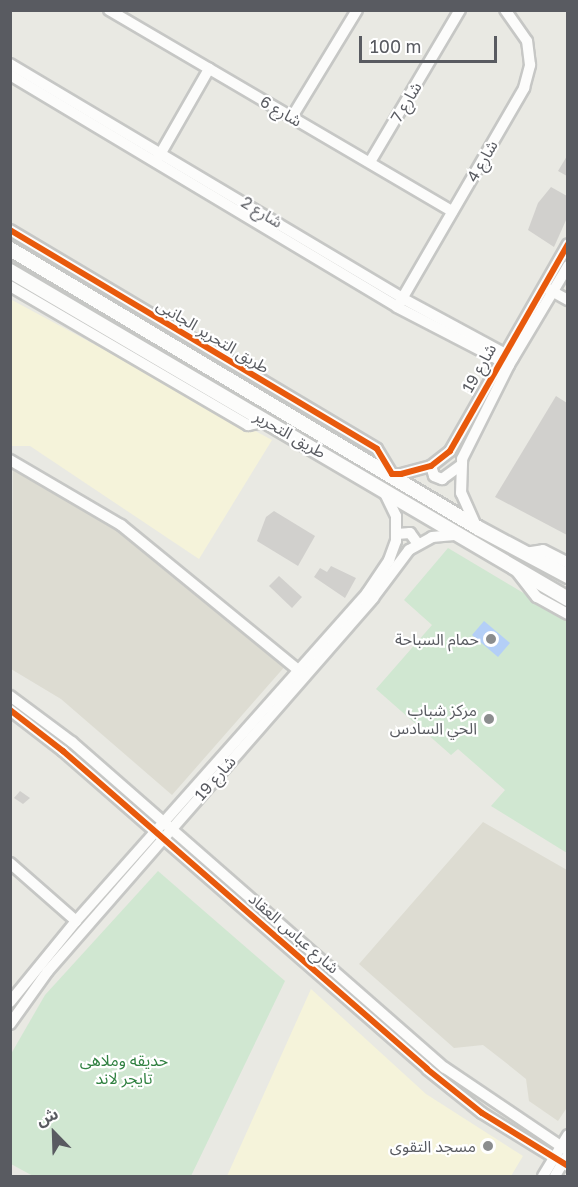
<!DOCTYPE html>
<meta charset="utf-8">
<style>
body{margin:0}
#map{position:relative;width:578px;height:1187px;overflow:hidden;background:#e9e9e3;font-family:"Golos Text","Noto Sans Arabic",sans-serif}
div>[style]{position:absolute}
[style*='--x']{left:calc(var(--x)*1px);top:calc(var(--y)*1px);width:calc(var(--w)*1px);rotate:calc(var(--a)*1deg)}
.commercial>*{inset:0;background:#f5f3da}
.education>*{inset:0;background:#dddcd2}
.green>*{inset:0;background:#d0e7d1}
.water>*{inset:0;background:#b4cff7}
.building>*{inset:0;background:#d1d0cd}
.roads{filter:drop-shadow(2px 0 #c6c7c5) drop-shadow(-2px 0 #c6c7c5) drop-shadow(0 2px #c6c7c5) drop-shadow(0 -2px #c6c7c5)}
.minor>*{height:10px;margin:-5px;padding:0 5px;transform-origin:5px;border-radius:5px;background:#fcfcfb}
.tertiary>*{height:14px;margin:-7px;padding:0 7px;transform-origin:7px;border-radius:7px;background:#fcfcfb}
.cycleway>*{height:6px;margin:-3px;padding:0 3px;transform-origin:3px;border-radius:3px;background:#e8590c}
.dots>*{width:16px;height:16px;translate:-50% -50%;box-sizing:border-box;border:3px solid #fff;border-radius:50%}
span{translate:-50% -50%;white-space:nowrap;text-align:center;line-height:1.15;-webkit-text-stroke:4.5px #fff;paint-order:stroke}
.street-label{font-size:16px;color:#595b61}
.poi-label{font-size:16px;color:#595b61}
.right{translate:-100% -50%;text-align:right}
.park-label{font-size:16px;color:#308141}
.frame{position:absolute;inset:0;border:12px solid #595b61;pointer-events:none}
.north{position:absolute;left:24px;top:1103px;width:60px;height:60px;-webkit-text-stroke:4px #fff;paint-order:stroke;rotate:337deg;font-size:16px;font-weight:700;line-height:24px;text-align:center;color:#595b61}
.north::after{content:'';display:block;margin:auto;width:21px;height:27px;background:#595b61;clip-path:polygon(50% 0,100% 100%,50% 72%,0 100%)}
.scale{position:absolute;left:359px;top:36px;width:138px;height:27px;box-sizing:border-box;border:3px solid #595b61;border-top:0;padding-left:8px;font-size:18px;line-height:21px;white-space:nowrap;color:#595b61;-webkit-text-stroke:4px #fff;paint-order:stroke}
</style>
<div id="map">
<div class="commercial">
<i style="clip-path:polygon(12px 300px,272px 440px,199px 559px,30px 446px,11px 446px)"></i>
<i style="clip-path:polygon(311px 989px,426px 1094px,523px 1156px,511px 1176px,227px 1176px)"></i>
</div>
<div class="education">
<i style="clip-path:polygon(13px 464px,120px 525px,287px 664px,172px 795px,61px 699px,11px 669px)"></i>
<i style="clip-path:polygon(483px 822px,567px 870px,568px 1106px,558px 1121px,529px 1101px,526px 1079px,505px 1062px,483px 1045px,454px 1048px,359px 964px)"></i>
</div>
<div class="green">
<i style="clip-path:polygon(448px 548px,567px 619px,567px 853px,491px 806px,505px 790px,458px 749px,451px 755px,376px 689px,432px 625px,404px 600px)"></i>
<i style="clip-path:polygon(158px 871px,285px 981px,191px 1176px,33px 1176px,11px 1164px,11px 1054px,45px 995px)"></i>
</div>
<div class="water">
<i style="clip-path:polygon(484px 621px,510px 643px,498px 657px,472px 635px)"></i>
</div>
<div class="building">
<i style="clip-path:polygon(567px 156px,567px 176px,558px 171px)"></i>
<i style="clip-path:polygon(551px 187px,567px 196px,567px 218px,554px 247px,528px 230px,538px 203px)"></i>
<i style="clip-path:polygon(556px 396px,567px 403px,567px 535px,495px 497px)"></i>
<i style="clip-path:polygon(274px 511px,315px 536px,298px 566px,257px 541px,266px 517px)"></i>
<i style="clip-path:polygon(331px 566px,356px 578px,345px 598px,314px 577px,320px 568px,327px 572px)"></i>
<i style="clip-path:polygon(279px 576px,302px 597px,292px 608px,269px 586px)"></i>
<i style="clip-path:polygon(20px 791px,30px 798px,23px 804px,14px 798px)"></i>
</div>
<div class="roads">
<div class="minor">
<i style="--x:109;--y:10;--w:398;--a:30.4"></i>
<i style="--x:10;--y:64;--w:457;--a:30.8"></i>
<i style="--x:402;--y:298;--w:126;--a:28.4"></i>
<i style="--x:10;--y:75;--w:451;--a:30.9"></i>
<i style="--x:397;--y:307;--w:126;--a:27.4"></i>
<i style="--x:292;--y:117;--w:125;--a:-58.7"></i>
<i style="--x:158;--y:158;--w:103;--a:-60.2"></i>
<i style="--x:370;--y:162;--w:177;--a:-59.4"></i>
<i style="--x:10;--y:230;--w:427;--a:30.8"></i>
<i style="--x:377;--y:449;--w:29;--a:59"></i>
<i style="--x:392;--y:474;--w:9;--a:0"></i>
<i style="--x:401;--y:474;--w:31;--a:-15"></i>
<i style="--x:431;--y:466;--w:24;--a:-38"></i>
<i style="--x:450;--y:451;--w:238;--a:-60.3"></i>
<i style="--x:10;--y:286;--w:276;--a:30.3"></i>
<i style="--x:248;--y:425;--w:20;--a:-11"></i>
<i style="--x:548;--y:289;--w:23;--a:29"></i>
<i style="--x:399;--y:304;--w:250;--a:-59.9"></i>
<i style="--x:524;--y:88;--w:24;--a:-75"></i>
<i style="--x:530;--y:65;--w:24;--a:-97"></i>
<i style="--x:527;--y:41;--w:38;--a:-125"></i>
<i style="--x:10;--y:460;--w:129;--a:30.4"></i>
<i style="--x:121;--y:525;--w:227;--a:39.3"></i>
<i style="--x:431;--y:466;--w:10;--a:73"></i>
<i style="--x:434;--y:476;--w:9;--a:21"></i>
<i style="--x:442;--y:479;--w:22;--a:-36"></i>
<i style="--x:476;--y:526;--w:36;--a:-114"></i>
<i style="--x:461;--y:493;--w:34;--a:-88"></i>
<i style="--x:462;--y:459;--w:105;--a:-63.4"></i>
<i style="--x:509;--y:365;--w:115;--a:-59.2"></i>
<i style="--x:397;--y:534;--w:13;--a:-4"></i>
<i style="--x:410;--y:533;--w:14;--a:54"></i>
<i style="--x:525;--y:553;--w:18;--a:-9"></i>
<i style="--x:543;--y:550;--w:28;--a:27"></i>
<i style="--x:514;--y:568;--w:37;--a:52"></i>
<i style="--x:537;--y:597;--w:35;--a:29"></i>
<i style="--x:10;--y:696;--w:77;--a:36.6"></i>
<i style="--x:72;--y:742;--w:495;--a:41.2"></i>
<i style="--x:445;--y:1068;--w:148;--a:34"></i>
<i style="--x:10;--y:710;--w:67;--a:37.7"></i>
<i style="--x:63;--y:751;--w:483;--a:41.1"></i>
<i style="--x:427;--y:1069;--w:70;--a:38.7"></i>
<i style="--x:482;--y:1113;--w:101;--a:31.6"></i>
<i style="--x:10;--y:863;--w:88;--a:41.3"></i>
<i style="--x:10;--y:1002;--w:104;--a:-50.8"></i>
<i style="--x:76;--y:921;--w:438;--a:-48.4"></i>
<i style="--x:367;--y:593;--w:40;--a:-56"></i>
<i style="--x:389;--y:560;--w:20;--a:-70"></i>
<i style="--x:396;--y:541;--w:25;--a:-90"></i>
<i style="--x:396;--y:516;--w:28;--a:-116"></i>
<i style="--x:10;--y:1024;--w:65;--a:-54.4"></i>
<i style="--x:48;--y:971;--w:495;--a:-48.9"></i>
<i style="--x:373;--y:598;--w:60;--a:-53.1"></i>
<i style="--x:409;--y:550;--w:26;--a:-29"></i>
<i style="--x:432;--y:537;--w:25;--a:-5"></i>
<i style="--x:543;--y:1176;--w:48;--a:-58.6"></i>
<i style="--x:555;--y:1176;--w:20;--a:-60"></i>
</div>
<div class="tertiary">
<i style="--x:10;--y:249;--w:545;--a:30.8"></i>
<i style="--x:478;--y:528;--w:102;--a:28.1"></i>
<i style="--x:10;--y:271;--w:647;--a:30.45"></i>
</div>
</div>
<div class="cycleway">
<i style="--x:10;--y:230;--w:427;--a:30.8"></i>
<i style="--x:377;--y:449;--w:29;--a:59"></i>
<i style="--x:392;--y:474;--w:9;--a:0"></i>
<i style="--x:401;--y:474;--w:31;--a:-15"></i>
<i style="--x:431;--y:466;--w:24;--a:-38"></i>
<i style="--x:450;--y:451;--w:238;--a:-60.3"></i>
<i style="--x:10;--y:710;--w:67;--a:37.7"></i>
<i style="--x:63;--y:751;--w:483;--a:41.1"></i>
<i style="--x:427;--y:1069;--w:70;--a:38.7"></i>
<i style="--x:482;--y:1113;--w:101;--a:31.6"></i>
</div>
<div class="dots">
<i style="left:491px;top:639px;background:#8b8d8e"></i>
<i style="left:489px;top:719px;background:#8b8d8e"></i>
<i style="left:488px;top:1146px;background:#8b8d8e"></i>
</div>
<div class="street-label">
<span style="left:406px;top:102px;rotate:-59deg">شارع 7</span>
<span style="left:281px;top:111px;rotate:30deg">شارع 6</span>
<span style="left:482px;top:161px;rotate:-60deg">شارع 4</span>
<span style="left:262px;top:212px;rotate:31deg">شارع 2</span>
<span style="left:213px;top:336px;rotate:31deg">طريق التحرير الجانبى</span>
<span style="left:479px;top:368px;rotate:-61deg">شارع 19</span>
<span style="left:290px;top:434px;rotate:30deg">طريق التحرير</span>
<span style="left:215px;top:778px;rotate:-49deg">شارع 19</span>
<span style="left:294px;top:933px;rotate:41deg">شارع عباس العقاد</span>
</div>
<div class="poi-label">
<span class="right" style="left:479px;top:639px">حمام السباحة</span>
<span class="right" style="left:477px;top:719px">مركز شباب<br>الحي السادس</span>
<span class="right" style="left:476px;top:1146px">مسجد التقوى</span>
</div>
<div class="park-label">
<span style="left:124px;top:1069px">حديقه وملاهى<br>تايجر لاند</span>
</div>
<div class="frame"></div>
<div class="north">ش</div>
<div class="scale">100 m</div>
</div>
